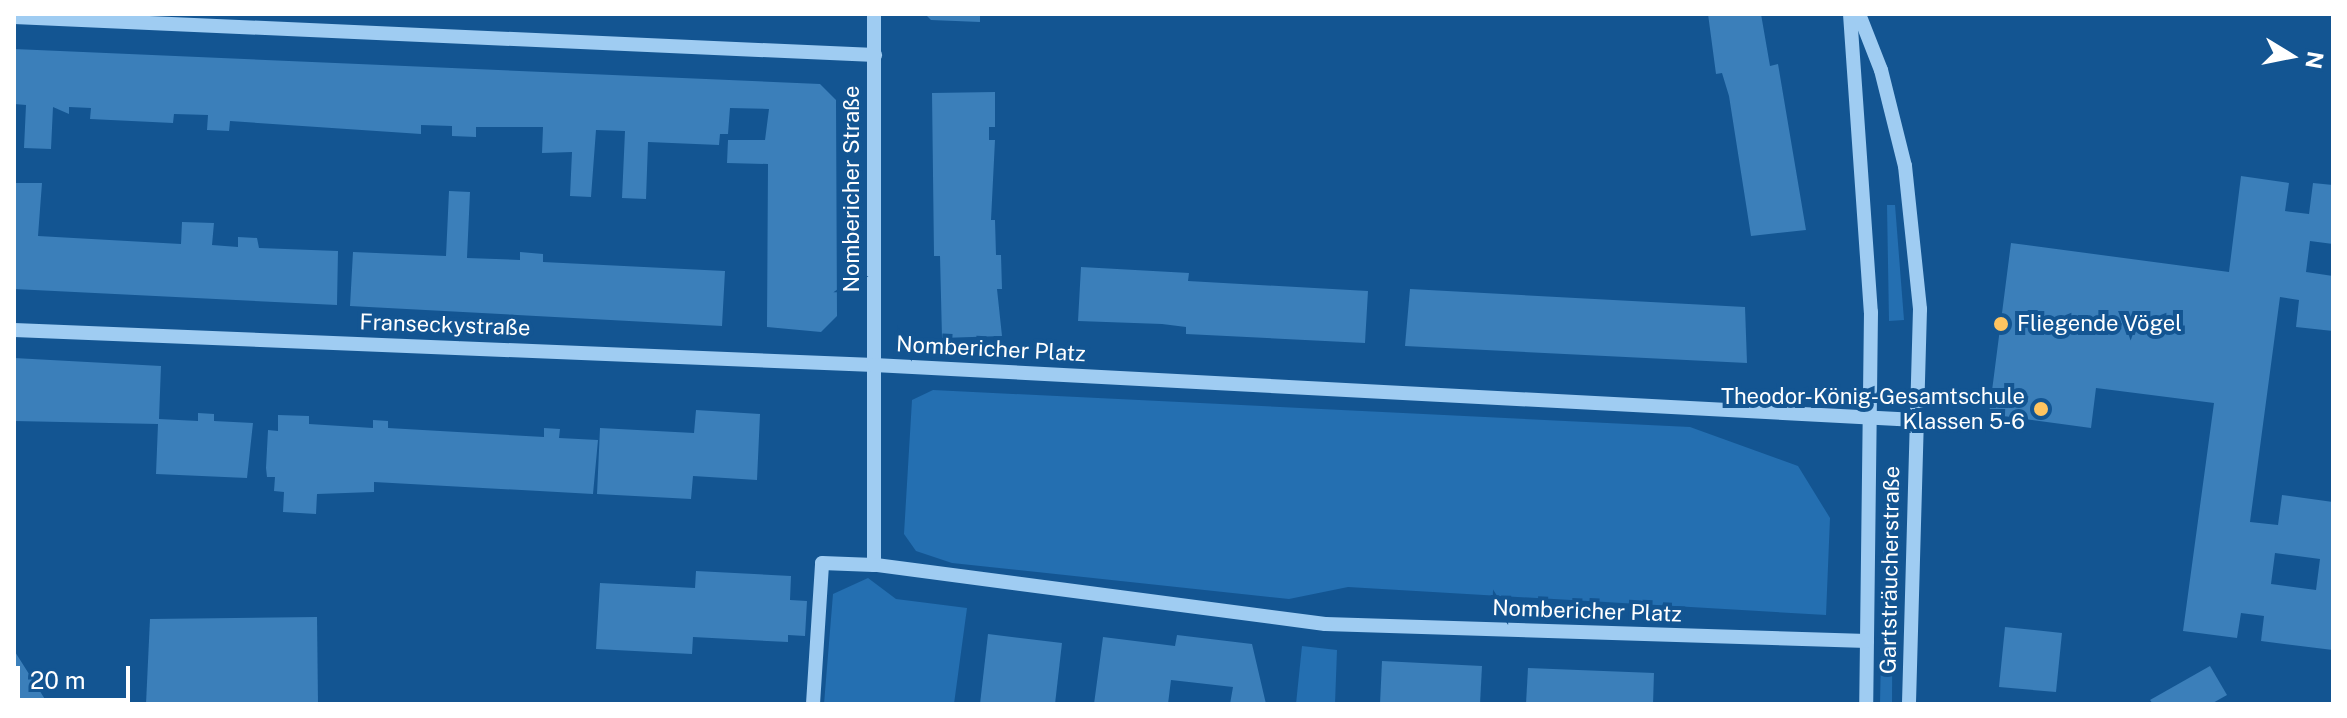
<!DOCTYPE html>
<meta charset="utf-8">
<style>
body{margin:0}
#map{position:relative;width:2347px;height:718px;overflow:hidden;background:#135592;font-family:"Public Sans",sans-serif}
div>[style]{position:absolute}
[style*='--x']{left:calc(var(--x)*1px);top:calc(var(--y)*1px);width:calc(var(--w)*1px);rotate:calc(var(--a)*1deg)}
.green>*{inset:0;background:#246fb1}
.building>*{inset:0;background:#3b7fba}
.minor>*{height:14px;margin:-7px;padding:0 7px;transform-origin:7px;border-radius:7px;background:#9fccf2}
.dots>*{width:22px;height:22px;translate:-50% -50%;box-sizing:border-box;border:4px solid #135592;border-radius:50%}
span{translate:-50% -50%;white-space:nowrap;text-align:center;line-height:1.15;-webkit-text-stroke:8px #135592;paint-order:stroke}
.street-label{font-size:22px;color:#fff}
.poi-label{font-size:22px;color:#fff}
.left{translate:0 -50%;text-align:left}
.right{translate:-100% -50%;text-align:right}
.frame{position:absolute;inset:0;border:16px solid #fff;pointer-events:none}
.north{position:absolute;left:2251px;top:16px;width:80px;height:80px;-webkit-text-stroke:6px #135592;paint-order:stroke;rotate:100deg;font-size:22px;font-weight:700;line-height:32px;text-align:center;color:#fff}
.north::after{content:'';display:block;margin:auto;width:28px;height:36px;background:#fff;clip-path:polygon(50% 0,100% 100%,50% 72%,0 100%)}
.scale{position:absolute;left:16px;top:666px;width:114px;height:36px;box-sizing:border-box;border:4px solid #fff;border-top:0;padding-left:10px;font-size:24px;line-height:28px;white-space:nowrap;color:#fff;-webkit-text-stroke:6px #135592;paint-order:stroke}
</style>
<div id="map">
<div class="green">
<i style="clip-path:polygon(1887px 205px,1895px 205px,1904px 320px,1889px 321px)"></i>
<i style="clip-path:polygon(933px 390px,1690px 427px,1798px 466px,1830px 518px,1826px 615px,1348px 587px,1289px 599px,952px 563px,916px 551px,904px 534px,912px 400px)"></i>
<i style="clip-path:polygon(1884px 515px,1893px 516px,1892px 704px,1880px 704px)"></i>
<i style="clip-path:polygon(868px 578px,896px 599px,967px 608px,954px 704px,824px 704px,833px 594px)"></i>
<i style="clip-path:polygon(1302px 646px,1337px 650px,1335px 704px,1296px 704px)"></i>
</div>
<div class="building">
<i style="clip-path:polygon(925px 14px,980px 14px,980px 22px,931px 20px)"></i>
<i style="clip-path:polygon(1708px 14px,1761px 14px,1770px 66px,1778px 64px,1806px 230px,1751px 236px,1729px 96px,1722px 73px,1716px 74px)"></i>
<i style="clip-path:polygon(14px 49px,820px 84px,836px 100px,837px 316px,821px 332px,767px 327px,768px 164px,727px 163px,728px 140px,765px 140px,769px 109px,730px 108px,728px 134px,720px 134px,719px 145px,648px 142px,646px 199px,622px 198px,625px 131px,596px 130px,591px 197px,570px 196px,572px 152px,542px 153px,543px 127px,476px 127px,476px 137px,452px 136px,452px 126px,421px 125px,421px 134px,230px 121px,229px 131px,207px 130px,208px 115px,174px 114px,173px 123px,90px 119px,91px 108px,69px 107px,69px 114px,53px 107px,51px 149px,24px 148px,26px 105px,14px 104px)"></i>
<i style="clip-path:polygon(995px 92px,995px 127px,989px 127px,989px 140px,995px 140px,991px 220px,995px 220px,996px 255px,1001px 255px,1002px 289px,997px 289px,1002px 336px,942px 338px,940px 256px,934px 256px,932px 93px)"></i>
<i style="clip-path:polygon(evenodd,2241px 176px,2289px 183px,2285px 211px,2309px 214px,2313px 183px,2333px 185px,2333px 244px,2310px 241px,2306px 272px,2333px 276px,2333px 331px,2296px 327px,2299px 300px,2280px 297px,2250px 522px,2278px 525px,2282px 495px,2333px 502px,2333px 650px,2261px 641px,2264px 616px,2241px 613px,2237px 638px,2183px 631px,2214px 403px,2096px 388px,2091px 428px,1989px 414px,2011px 243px,2229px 272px,2241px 176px,2275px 553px,2320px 559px,2316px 590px,2271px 584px,2275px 553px)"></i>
<i style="clip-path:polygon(15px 183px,42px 183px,38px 236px,181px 244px,182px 222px,214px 223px,212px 245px,238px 247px,238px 237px,257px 238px,259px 248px,338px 251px,337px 305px,14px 289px)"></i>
<i style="clip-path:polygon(449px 191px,470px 192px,467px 258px,520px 260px,520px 252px,543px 254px,543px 262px,725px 271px,722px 326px,350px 306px,353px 252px,446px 256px)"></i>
<i style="clip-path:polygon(1081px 267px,1189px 273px,1188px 281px,1368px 291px,1365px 343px,1186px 334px,1186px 327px,1162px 324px,1078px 321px)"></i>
<i style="clip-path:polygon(1410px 289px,1745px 307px,1747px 363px,1405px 346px)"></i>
<i style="clip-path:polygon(14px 358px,161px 366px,159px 419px,198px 421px,198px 413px,214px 414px,214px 421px,253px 423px,247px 478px,156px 474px,158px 424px,14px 421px)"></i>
<i style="clip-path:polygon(696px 410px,760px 414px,757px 480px,693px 476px,691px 499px,597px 494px,600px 428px,694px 433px)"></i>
<i style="clip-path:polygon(278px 415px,309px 416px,309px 424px,373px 428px,373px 420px,388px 421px,388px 428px,544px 437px,544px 428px,560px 429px,559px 438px,598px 440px,593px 494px,374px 482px,374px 492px,317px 494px,316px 514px,283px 512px,284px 492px,274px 491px,275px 477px,267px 477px,266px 468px,268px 430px,278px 431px)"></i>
<i style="clip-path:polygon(696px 571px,791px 576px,790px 600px,807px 601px,805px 636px,788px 635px,788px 642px,693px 637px,692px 654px,596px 649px,600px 583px,695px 588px)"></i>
<i style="clip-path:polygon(317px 617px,318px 704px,146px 704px,150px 619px)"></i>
<i style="clip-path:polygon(2005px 627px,2062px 633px,2056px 692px,1999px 687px)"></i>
<i style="clip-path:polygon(988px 634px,1062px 643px,1055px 704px,980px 704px)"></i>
<i style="clip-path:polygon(1177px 635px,1252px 644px,1266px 704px,1230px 704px,1233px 687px,1171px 680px,1168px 704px,1094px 704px,1103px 637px,1175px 646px)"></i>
<i style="clip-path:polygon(14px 650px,17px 655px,48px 704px,14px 704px)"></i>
<i style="clip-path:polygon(1382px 661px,1482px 666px,1480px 704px,1380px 704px)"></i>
<i style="clip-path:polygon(2210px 666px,2227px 695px,2211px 704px,2153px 704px,2150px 700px)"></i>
<i style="clip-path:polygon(1528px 668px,1654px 673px,1653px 704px,1526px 704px)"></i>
</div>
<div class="minor">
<i style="--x:1850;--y:14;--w:299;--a:86"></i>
<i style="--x:1871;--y:312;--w:392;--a:90.7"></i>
<i style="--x:1859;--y:14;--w:60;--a:68.6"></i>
<i style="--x:1881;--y:70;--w:99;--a:76"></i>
<i style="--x:1905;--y:166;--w:144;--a:84"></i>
<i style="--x:1920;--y:309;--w:395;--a:91.6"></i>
<i style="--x:14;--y:17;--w:862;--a:2.53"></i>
<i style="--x:14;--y:330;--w:861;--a:2.33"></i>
<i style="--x:874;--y:365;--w:351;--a:-90"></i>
<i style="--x:1867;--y:641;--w:542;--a:-178.2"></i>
<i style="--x:1325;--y:624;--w:455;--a:-172.5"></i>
<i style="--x:874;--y:565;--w:200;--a:-90"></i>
<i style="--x:874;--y:365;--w:1044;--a:3.02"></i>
<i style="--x:813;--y:704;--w:141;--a:-86.3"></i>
<i style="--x:822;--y:563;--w:52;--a:2.2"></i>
</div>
<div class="dots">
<i style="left:2001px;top:324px;background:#ffc460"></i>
<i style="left:2041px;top:409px;background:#ffc460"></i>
</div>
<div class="street-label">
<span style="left:852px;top:189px;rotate:-90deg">Nombericher Straße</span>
<span style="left:445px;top:325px;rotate:2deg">Franseckystraße</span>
<span style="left:991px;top:349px;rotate:3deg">Nombericher Platz</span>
<span style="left:1890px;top:570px;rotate:-89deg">Gartsträucherstraße</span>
<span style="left:1587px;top:611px;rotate:2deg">Nombericher Platz</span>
</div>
<div class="poi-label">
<span class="left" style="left:2017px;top:324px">Fliegende Vögel</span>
<span class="right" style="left:2025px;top:409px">Theodor-König-Gesamtschule<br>Klassen 5-6</span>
</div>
<div class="frame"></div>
<div class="north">N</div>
<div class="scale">20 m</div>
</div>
